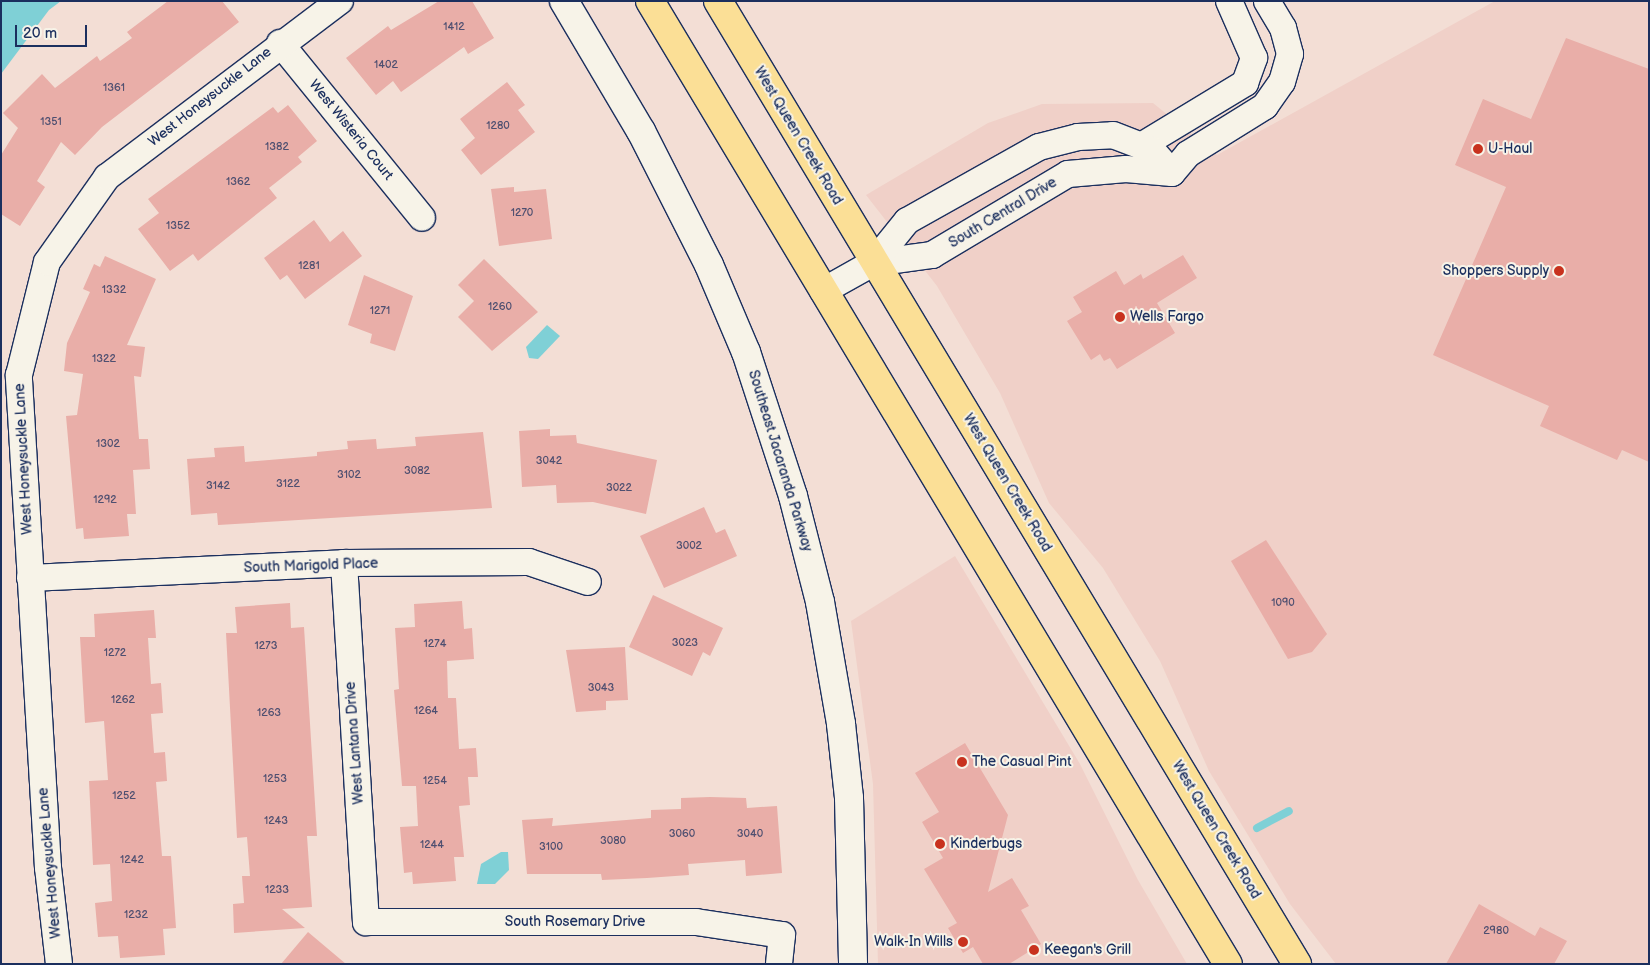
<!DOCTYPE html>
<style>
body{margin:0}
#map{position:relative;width:1650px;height:965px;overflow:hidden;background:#f3ded5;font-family:"Balsamiq Sans",sans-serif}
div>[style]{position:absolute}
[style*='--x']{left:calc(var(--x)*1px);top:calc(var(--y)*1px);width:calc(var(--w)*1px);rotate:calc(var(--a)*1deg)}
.built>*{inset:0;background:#f0d0c8}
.water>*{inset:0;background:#7fd0d6}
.stream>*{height:8px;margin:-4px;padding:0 4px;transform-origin:4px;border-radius:4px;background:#7fd0d6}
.building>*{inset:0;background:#e9aea8}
.roads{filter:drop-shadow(1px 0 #1b2f5e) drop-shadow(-1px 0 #1b2f5e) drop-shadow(0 1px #1b2f5e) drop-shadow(0 -1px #1b2f5e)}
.minor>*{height:26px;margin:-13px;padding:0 13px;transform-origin:13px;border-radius:13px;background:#f7f3e8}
.tertiary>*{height:28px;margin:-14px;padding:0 14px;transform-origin:14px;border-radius:14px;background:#f7f3e8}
.primary>*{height:28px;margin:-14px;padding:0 14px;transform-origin:14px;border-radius:14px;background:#fbdf96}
.dots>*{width:14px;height:14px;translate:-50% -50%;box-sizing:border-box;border:2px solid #f7f3e8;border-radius:50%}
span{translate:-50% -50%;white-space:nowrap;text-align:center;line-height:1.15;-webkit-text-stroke:4px #f7f3e8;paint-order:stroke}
.number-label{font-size:11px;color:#4e4f70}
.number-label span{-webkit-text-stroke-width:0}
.street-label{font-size:14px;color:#1b2f5e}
.poi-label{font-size:14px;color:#1b2f5e}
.left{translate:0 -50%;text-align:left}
.right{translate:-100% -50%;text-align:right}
.frame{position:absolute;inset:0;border:2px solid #1b2f5e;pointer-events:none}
.scale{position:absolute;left:15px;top:25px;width:72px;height:22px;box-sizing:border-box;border:2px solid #1b2f5e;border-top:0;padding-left:6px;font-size:15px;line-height:18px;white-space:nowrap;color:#1b2f5e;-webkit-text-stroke:4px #f7f3e8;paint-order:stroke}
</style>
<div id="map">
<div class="built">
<i style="clip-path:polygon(1495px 1px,1649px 1px,1649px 964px,1336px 964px,1290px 904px,1209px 771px,1160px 661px,1103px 568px,1049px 503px,1000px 393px,937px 286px,866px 195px,988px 123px,1042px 104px,1153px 103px,1217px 155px)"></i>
<i style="clip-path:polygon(955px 556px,1080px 764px,1138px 880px,1187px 964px,878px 964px,873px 784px,851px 621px)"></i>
</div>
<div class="water">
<i style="clip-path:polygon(1px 1px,61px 1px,49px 10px,1px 74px)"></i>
<i style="clip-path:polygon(547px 325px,560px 336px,538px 359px,529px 358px,526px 347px)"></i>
<i style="clip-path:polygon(501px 852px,508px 852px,509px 870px,495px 884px,477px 884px,481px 864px)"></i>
</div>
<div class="stream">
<i style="--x:1257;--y:828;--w:36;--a:-28"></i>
</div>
<div class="building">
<i style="clip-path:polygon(168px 1px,222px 1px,239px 22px,102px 127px,75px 155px,61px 142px,37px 181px,45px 187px,20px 226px,1px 214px,1px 155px,18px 128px,3px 113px,42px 74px,55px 88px,97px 56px,100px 61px,132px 38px,127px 32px)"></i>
<i style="clip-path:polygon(439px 1px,472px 1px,494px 38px,468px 54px,464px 47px,401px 92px,393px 81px,376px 95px,346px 58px,388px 26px,391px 30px)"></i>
<i style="clip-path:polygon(1566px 38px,1649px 69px,1649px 462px,1622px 450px,1617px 460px,1540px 426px,1549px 406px,1433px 355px,1506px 187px,1455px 165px,1483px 99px,1531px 119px)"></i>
<i style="clip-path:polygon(507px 82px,525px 105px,518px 110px,535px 132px,481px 175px,461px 150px,475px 138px,460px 119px)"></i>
<i style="clip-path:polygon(288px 105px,317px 141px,298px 157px,302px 162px,269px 188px,277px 198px,198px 261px,193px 254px,170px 271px,138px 229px,159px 213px,148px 199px,273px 107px,278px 113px)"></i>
<i style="clip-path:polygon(514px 187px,514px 192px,546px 189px,552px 239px,499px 246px,491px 189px)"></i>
<i style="clip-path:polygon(314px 220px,330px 242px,343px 231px,362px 256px,305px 299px,287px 275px,280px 280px,264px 258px)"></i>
<i style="clip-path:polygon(1183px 255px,1197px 278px,1157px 303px,1175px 333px,1117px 369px,1110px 358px,1104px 361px,1100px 354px,1091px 360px,1067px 321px,1082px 312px,1073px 297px,1116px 271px,1124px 285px,1141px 274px,1143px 279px)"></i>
<i style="clip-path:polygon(105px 256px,156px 279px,127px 345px,145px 347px,141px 377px,134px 376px,139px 439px,148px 439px,150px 469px,133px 470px,136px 514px,127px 514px,129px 536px,84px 539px,83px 528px,76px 529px,66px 416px,77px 415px,83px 374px,64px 371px,67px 343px,90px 292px,83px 289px,94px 264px,100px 267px)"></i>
<i style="clip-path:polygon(484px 259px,538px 312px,492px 351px,458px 317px,474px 301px,458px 285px)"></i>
<i style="clip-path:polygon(364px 275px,413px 296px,395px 351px,370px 343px,372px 334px,348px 325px)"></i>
<i style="clip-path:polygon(550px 429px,550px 436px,576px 435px,577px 443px,657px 460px,646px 514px,593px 502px,557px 503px,556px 485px,522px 487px,519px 431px)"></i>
<i style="clip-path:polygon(483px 432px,492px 508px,218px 525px,217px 513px,191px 515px,187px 459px,215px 457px,214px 448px,244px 446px,245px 462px,317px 456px,317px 452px,348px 449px,347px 441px,376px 439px,377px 449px,416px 446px,415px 437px)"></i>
<i style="clip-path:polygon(704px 507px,716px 533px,725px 529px,737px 556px,664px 588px,640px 536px)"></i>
<i style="clip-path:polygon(1266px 540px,1327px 634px,1312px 652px,1288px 659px,1231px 561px)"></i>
<i style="clip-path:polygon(653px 595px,723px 628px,710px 656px,703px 652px,692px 676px,629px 647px)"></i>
<i style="clip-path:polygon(462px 601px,464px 629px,472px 628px,474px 659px,447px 661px,448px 698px,456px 698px,459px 749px,476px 748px,478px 777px,468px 777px,470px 805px,459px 806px,464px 857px,454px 857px,456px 881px,413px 884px,412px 872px,404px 873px,400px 827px,418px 826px,416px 786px,402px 786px,394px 690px,399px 689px,395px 628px,415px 627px,414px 604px)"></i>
<i style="clip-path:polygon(290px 603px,291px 628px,304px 627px,317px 836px,307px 836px,312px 907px,282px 909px,305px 928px,234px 933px,233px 904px,244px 903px,242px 876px,250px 876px,247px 837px,237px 838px,226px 633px,237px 633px,235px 607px)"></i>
<i style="clip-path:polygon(154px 610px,156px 638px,148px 638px,151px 684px,161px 683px,163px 713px,151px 714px,154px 753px,165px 752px,167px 781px,156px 782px,162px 856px,171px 856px,176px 928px,163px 929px,165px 955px,120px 958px,118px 936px,98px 937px,95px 903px,112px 901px,110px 864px,93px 865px,89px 781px,108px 780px,104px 721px,85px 723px,80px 637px,95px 637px,94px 614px)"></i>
<i style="clip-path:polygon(625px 647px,628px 700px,606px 701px,606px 710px,576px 712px,566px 650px)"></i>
<i style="clip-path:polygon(965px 743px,1008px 815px,988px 892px,1012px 878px,1029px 906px,1021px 910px,1041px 944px,1009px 964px,983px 964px,973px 947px,963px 953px,948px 928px,957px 923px,924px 869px,943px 858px,922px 822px,939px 812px,915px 773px)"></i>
<i style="clip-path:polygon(710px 797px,746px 798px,747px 808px,777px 806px,782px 873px,746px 876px,745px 860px,688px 864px,689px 875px,647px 878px,602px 880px,601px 874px,527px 874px,522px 820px,553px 818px,552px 826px,651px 818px,651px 810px,681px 809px,681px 798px)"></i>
<i style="clip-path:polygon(1479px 904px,1535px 936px,1540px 927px,1567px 941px,1554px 964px,1446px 964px)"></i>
<i style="clip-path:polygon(308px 932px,346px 964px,281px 964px)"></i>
</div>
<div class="roads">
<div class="minor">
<i style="--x:280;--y:43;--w:225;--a:50.9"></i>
<i style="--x:1141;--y:146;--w:122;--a:-31.2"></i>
<i style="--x:1245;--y:83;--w:27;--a:-70"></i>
<i style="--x:1254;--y:58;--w:62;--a:-113.7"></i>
<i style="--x:1172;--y:173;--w:25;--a:-50"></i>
<i style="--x:1188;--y:154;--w:91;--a:-31.9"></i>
<i style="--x:1265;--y:106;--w:29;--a:-55"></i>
<i style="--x:1282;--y:82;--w:29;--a:-74"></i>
<i style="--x:1290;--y:54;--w:27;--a:-105"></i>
<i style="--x:1283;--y:28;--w:31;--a:-121"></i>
<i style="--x:873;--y:263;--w:60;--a:-7.7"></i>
<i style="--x:932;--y:255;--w:158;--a:-30.8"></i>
<i style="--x:1068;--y:174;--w:58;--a:-4.9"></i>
<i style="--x:1126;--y:169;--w:46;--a:5"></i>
<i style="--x:823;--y:291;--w:57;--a:-29.2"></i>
<i style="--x:873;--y:263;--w:54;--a:-51"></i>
<i style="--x:907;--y:221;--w:151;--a:-29.3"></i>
<i style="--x:1039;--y:147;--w:40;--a:-14.4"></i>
<i style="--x:1078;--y:137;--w:35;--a:-3"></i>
<i style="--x:1113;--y:135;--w:42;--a:21"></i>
<i style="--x:1152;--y:150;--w:30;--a:49"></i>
<i style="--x:344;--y:563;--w:360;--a:86.5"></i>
<i style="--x:366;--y:922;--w:330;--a:0"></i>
<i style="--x:696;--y:922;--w:87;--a:8.6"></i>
<i style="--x:782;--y:935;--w:29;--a:96"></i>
<i style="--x:30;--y:578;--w:314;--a:-2.7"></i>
<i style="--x:344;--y:563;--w:185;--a:-0.3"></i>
<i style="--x:529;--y:562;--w:62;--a:18.7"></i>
<i style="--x:59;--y:964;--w:97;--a:-96.5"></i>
<i style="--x:48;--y:868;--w:494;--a:-93.4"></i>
<i style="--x:19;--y:375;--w:116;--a:-76.1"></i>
<i style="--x:47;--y:262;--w:104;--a:-54.8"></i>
<i style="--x:107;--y:177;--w:292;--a:-37.1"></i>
</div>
<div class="tertiary">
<i style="--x:564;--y:1;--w:151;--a:59.4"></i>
<i style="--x:641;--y:131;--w:150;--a:63.1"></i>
<i style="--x:709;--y:265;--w:95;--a:67"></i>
<i style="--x:746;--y:352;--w:151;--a:71.9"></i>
<i style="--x:793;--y:496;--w:109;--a:75.7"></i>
<i style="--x:820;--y:602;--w:124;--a:80.2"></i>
<i style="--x:841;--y:724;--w:74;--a:83.8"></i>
<i style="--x:849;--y:798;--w:166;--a:88.6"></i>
</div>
<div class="primary">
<i style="--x:650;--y:1;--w:1123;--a:59.03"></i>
<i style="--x:718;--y:1;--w:1124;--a:58.98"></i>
</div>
</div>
<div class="dots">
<i style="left:1478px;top:149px;background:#c8321e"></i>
<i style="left:1559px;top:271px;background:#c8321e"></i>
<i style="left:1120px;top:317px;background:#c8321e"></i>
<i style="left:962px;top:762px;background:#c8321e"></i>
<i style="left:940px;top:844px;background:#c8321e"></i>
<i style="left:963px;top:942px;background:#c8321e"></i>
<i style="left:1034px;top:950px;background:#c8321e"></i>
</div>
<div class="number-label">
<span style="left:454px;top:27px">1412</span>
<span style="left:386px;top:65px">1402</span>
<span style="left:114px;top:88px">1361</span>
<span style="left:51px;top:122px">1351</span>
<span style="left:498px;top:126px">1280</span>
<span style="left:277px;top:147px">1382</span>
<span style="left:238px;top:182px">1362</span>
<span style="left:522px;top:213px">1270</span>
<span style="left:178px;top:226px">1352</span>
<span style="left:309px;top:266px">1281</span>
<span style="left:114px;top:290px">1332</span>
<span style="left:500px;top:307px">1260</span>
<span style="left:380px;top:311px">1271</span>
<span style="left:104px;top:359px">1322</span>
<span style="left:108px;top:444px">1302</span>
<span style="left:549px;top:461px">3042</span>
<span style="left:417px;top:471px">3082</span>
<span style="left:349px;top:475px">3102</span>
<span style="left:288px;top:484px">3122</span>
<span style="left:218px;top:486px">3142</span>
<span style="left:619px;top:488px">3022</span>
<span style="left:105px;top:500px">1292</span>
<span style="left:689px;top:546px">3002</span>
<span style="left:1283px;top:603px">1090</span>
<span style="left:685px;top:643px">3023</span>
<span style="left:435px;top:644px">1274</span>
<span style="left:266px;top:646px">1273</span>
<span style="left:115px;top:653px">1272</span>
<span style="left:601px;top:688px">3043</span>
<span style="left:123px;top:700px">1262</span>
<span style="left:426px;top:711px">1264</span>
<span style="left:269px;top:713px">1263</span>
<span style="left:275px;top:779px">1253</span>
<span style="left:435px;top:781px">1254</span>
<span style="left:124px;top:796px">1252</span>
<span style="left:276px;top:821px">1243</span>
<span style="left:682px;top:834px">3060</span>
<span style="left:750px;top:834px">3040</span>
<span style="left:613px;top:841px">3080</span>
<span style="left:432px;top:845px">1244</span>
<span style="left:551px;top:847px">3100</span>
<span style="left:132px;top:860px">1242</span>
<span style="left:277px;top:890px">1233</span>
<span style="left:136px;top:915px">1232</span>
<span style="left:1496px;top:931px">2980</span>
</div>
<div class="street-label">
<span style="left:210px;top:97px;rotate:-38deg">West Honeysuckle Lane</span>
<span style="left:351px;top:130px;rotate:51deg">West Wisteria Court</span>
<span style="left:798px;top:136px;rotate:59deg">West Queen Creek Road</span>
<span style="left:1003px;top:213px;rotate:-31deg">South Central Drive</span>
<span style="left:24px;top:459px;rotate:-93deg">West Honeysuckle Lane</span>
<span style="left:780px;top:461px;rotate:73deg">Southeast Jacaranda Parkway</span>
<span style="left:1007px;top:483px;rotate:59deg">West Queen Creek Road</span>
<span style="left:311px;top:566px;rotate:-2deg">South Marigold Place</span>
<span style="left:355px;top:743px;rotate:-94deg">West Lantana Drive</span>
<span style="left:1216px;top:830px;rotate:59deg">West Queen Creek Road</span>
<span style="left:50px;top:863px;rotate:-95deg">West Honeysuckle Lane</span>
<span style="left:575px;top:922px">South Rosemary Drive</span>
</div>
<div class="poi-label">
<span class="left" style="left:1488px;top:149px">U-Haul</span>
<span class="right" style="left:1549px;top:271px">Shoppers Supply</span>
<span class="left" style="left:1130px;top:317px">Wells Fargo</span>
<span class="left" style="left:972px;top:762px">The Casual Pint</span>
<span class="left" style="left:950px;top:844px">Kinderbugs</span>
<span class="right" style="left:953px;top:942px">Walk-In Wills</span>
<span class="left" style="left:1044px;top:950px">Keegan's Grill</span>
</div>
<div class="frame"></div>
<div class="scale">20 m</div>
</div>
